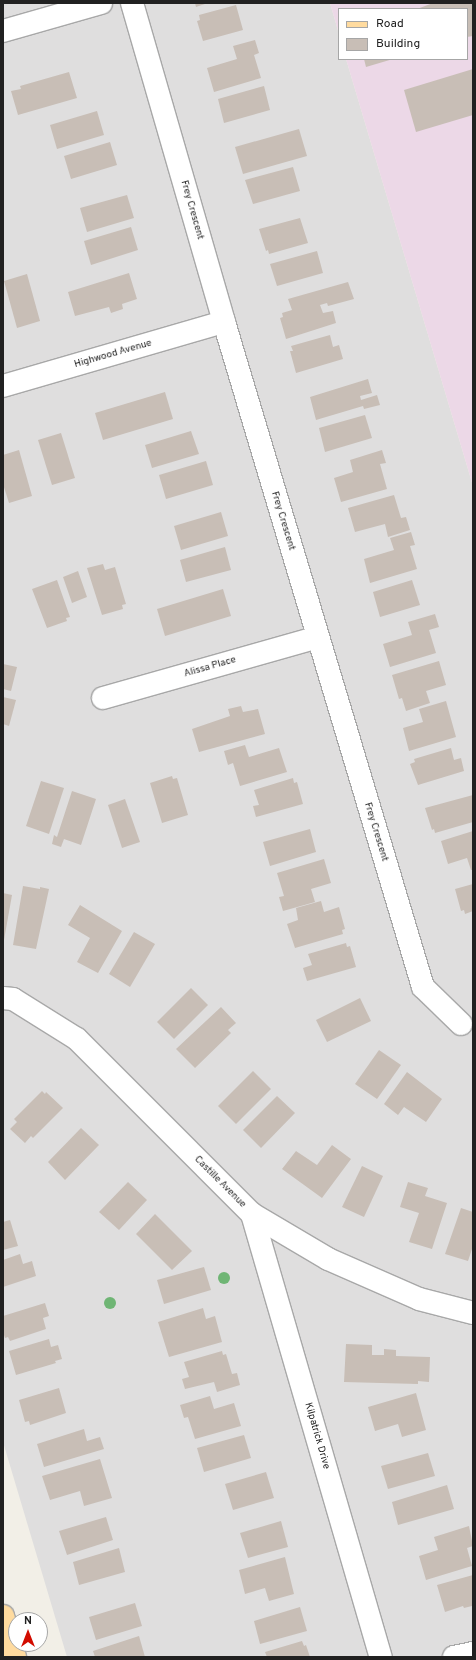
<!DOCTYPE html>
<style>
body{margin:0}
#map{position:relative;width:476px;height:1660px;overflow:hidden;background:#f2efe7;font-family:Overpass,sans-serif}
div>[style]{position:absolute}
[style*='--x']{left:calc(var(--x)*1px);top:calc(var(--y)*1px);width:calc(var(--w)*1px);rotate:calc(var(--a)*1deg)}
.residential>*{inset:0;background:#dfdede}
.industrial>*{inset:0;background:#ecd8e7}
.building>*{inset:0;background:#c8beb6}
.roads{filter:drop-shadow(1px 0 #a8a8a8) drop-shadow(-1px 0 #a8a8a8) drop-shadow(0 1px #a8a8a8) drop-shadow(0 -1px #a8a8a8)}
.minor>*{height:22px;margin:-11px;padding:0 11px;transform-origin:11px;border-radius:11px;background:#fff}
.major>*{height:22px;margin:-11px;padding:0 11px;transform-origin:11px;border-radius:11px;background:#ffdb9f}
.trees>*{width:12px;height:12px;margin:-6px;border-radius:50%;background:#6fb574}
span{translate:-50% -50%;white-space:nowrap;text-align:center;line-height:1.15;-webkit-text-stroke:3px #fff;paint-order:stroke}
.street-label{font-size:10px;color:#212121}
.frame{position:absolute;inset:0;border:4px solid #212121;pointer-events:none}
.legend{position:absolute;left:338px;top:8px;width:130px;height:52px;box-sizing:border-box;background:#fff;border:1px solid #a6a6a6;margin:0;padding:5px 7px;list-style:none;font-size:12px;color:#212121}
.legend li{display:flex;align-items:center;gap:8px;height:20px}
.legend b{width:20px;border:1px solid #a6a6a6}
.north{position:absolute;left:8px;top:1612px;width:40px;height:40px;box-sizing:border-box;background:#fff;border:1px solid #a6a6a6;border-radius:50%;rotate:0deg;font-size:11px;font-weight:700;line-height:16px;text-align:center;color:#212121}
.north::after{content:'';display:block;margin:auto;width:14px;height:18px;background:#d20c00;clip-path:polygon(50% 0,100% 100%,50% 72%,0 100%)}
</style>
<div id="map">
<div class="residential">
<i style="clip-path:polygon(3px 3px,330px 3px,339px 34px,339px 59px,346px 59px,473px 486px,473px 1657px,67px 1657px,3px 1442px)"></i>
</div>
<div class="industrial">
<i style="clip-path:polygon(330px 3px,473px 3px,473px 486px,346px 59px,467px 59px,467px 9px,339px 9px,339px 34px)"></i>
</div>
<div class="building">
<i style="clip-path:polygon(195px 3px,208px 3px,196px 7px)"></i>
<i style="clip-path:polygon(433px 3px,473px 3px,473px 36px,467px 37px,467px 9px,417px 9px)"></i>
<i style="clip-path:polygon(236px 5px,243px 30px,203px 41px,197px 21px,200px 20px,199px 15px)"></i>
<i style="clip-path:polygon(255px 40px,259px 53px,254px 55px,261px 78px,214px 92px,207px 68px,237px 59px,233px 46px)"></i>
<i style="clip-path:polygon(364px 59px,393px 59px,366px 67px)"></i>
<i style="clip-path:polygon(473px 69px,473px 115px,416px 132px,404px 90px)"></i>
<i style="clip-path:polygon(69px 72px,77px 98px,18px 115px,11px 91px,21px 89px,20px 86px)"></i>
<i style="clip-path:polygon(264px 86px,270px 110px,224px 123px,218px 99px)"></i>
<i style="clip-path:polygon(97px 111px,104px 135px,57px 149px,50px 125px)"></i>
<i style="clip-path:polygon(299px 129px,307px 156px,243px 174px,235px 147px)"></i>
<i style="clip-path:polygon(110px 142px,117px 165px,71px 179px,64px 156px)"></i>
<i style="clip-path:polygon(293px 167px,300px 191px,253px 204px,245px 180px)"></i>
<i style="clip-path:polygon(127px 195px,134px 218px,87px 232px,80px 208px)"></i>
<i style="clip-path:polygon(300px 218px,308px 243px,269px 254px,268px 250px,266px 251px,259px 229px)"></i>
<i style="clip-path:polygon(131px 227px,138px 250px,91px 265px,84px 241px)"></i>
<i style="clip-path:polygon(317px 251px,323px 273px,277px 286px,270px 264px)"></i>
<i style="clip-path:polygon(129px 273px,137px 299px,122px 304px,123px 309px,111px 313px,109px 307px,75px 316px,68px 292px)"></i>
<i style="clip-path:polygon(27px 274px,40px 321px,17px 328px,4px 281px)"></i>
<i style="clip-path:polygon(348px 282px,354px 299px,328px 306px,327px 303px,320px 305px,323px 313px,333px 311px,336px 323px,286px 339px,280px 318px,283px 317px,282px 313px,292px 310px,288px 299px)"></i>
<i style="clip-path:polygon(330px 335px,333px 347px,339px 345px,343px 359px,296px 373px,290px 351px,293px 351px,291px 346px)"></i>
<i style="clip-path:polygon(368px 379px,372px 393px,360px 396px,361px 400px,377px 395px,380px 405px,364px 409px,363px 406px,316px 420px,310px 397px)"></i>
<i style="clip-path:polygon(165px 392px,173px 419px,103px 440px,95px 413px)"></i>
<i style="clip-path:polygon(365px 415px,372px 438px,325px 452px,319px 428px)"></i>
<i style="clip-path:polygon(191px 431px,199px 454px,152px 468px,145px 445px)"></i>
<i style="clip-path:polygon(61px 433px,75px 478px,52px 485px,38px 440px)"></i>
<i style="clip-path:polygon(19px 450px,32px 496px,9px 503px,3px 484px,3px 455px)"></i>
<i style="clip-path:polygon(382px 450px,386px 463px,380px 464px,387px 489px,341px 502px,334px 478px,353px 472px,350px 460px)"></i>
<i style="clip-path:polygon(206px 461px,213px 485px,166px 499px,159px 475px)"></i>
<i style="clip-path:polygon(394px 495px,401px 518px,406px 517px,410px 530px,388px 537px,385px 524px,355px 532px,348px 508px)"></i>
<i style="clip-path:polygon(221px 512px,228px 536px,181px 550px,174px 526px)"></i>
<i style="clip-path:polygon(411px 532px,415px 545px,410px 546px,417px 569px,370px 583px,364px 559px,394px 550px,390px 538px)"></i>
<i style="clip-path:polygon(225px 547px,231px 570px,186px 582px,180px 560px)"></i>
<i style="clip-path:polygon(103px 564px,105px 570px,115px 567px,126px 604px,122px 605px,123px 609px,102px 615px,87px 568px)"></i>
<i style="clip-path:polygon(78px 571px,87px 597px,72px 603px,63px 577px)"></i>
<i style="clip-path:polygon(57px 580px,70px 617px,66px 618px,67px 621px,47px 628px,32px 589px)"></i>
<i style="clip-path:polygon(412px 580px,420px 605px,380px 617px,373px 592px)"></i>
<i style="clip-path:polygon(223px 589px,231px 616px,165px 636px,157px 609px)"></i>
<i style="clip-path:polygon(435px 614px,439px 627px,429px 630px,436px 653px,390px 667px,383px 644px,412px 635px,408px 622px)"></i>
<i style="clip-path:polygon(439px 661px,446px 685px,426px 691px,430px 703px,406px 711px,402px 698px,399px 699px,392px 675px)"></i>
<i style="clip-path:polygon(3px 664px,17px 667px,11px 691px,3px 689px)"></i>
<i style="clip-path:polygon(3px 697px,16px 700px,9px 726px,3px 724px)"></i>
<i style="clip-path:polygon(446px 701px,456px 737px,409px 751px,403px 728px,423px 722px,419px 709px)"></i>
<i style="clip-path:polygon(241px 706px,243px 712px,258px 709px,265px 734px,199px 752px,192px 729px,230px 716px,228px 709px)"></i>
<i style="clip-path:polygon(245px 745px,249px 757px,279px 748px,287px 772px,240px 786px,233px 763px,228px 765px,224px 751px)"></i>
<i style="clip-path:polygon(451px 748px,454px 760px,461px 758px,464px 771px,418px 785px,410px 764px,415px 762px,414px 759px)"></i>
<i style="clip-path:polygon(172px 776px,173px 779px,177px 778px,188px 815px,162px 823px,150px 783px)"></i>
<i style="clip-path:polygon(293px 778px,294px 783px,297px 782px,303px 804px,256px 817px,253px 806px,259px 805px,254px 790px)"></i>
<i style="clip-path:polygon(41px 781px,64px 788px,49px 834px,26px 826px)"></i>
<i style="clip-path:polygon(72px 791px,96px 799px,81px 845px,64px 839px,61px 847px,52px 844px,54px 835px,57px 837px)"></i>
<i style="clip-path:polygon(473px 795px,473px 822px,435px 833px,434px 829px,432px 830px,425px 808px)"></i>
<i style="clip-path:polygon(125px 799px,140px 842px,122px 848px,108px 805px)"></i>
<i style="clip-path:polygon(310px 829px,316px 852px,270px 866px,263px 842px)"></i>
<i style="clip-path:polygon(473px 831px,473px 870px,471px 870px,467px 858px,448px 864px,441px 841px)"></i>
<i style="clip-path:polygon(324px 859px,331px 883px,311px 889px,315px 902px,283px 911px,279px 897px,284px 896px,277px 873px)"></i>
<i style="clip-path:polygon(473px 884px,473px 911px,465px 914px,464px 910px,461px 911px,455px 889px)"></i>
<i style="clip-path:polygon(23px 886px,40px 889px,40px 887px,49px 889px,36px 949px,13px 945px)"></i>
<i style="clip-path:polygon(3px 893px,12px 895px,4px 940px,3px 940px)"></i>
<i style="clip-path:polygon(321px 901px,324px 912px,339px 907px,345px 929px,342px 930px,343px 934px,295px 948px,287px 924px,298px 920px,296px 908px)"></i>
<i style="clip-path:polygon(80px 905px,122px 931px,98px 973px,77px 962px,90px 938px,68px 925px)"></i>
<i style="clip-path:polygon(134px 932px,155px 944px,130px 987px,109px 974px)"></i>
<i style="clip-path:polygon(346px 943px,347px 947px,350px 946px,356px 967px,307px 981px,303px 968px,312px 965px,308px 954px)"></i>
<i style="clip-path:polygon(191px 988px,208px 1005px,174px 1039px,157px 1022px)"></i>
<i style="clip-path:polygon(360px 998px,371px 1021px,327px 1042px,316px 1020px)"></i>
<i style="clip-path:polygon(221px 1007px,236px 1023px,228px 1030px,231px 1033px,195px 1068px,176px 1049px)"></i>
<i style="clip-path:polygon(379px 1050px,401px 1065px,377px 1099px,355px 1084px)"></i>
<i style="clip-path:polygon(253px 1071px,271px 1089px,236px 1124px,218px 1106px)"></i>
<i style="clip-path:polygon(407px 1072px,442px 1099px,426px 1122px,404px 1107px,398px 1115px,384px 1104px)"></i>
<i style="clip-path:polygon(42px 1091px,45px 1094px,46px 1092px,63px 1108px,33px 1138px,31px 1136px,25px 1143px,10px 1129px,17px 1122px,14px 1119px)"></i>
<i style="clip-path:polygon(277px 1096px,295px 1113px,261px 1148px,243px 1130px)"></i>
<i style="clip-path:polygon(81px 1128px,99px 1145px,65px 1180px,48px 1162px)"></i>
<i style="clip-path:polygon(332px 1145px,351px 1159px,322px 1198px,282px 1169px,296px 1151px,317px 1165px)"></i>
<i style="clip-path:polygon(362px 1166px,383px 1176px,364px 1217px,342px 1207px)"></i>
<i style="clip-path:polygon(128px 1182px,147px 1200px,119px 1230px,99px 1212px)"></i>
<i style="clip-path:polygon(408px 1182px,428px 1188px,425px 1196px,447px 1203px,432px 1249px,409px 1242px,419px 1213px,400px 1207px)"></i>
<i style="clip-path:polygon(461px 1208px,473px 1212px,473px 1246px,468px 1261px,445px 1254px)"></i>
<i style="clip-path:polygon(155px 1214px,192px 1251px,172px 1270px,136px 1234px)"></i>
<i style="clip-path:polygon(10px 1220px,18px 1246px,3px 1250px,3px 1222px)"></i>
<i style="clip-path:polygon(20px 1254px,23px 1264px,32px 1261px,36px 1276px,3px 1287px,3px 1260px)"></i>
<i style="clip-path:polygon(204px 1267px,211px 1290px,164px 1304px,157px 1280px)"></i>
<i style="clip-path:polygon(45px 1303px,49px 1316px,43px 1318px,46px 1329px,10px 1341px,8px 1337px,5px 1338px,3px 1332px,3px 1316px)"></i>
<i style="clip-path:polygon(203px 1308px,206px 1319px,215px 1316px,222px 1342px,169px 1357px,158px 1322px)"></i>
<i style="clip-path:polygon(49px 1339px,51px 1347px,58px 1345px,62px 1359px,55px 1361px,56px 1363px,16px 1375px,9px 1351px)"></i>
<i style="clip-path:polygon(346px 1344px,372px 1345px,372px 1355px,384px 1355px,384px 1349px,396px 1350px,396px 1356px,430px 1357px,429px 1382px,418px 1381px,418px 1384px,344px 1382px)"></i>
<i style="clip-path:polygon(222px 1351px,223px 1355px,226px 1354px,232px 1374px,237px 1373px,240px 1385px,217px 1392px,214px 1382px,185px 1389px,182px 1379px,189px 1377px,184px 1362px)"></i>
<i style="clip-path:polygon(59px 1388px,66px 1413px,30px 1425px,29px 1421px,25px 1422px,19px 1400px)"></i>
<i style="clip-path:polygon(416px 1393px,426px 1430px,402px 1437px,398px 1424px,375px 1431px,368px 1407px)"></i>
<i style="clip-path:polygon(210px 1396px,214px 1409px,234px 1403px,241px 1426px,195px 1439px,188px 1417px,184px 1418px,180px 1405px)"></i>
<i style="clip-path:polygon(84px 1429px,87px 1441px,100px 1437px,104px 1449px,44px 1467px,37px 1444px)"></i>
<i style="clip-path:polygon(244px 1435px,251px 1458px,204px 1472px,197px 1448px)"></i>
<i style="clip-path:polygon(428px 1453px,435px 1476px,388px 1489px,381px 1466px)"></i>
<i style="clip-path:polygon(100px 1459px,112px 1498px,84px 1506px,80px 1491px,50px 1500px,42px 1476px)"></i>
<i style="clip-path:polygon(266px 1472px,274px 1498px,233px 1510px,225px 1484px)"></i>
<i style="clip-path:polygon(447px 1485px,454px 1509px,398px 1525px,392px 1502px)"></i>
<i style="clip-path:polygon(106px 1517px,113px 1540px,67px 1555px,59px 1531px)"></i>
<i style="clip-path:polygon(281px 1521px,288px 1547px,248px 1558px,240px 1533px)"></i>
<i style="clip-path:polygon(469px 1526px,473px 1546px,467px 1548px,472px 1566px,426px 1580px,419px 1556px,438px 1550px,434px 1537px)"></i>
<i style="clip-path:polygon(119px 1548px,125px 1572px,79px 1585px,73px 1562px)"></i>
<i style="clip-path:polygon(285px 1557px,294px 1594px,269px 1601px,265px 1588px,245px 1594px,239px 1570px)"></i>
<i style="clip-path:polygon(473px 1575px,472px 1606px,464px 1608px,463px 1606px,445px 1612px,437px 1585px)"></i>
<i style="clip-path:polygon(135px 1603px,142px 1626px,96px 1640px,89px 1617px)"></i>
<i style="clip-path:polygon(300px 1607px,307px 1631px,260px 1644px,254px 1621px)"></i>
<i style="clip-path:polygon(139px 1636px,145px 1657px,95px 1657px,93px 1651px)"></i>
<i style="clip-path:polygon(302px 1641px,304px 1646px,306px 1645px,310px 1657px,267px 1657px,265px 1652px)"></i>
</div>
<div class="roads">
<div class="minor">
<i style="--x:132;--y:3;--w:332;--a:73.9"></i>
<i style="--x:224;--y:322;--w:694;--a:73.34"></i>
<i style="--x:423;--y:987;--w:53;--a:44.2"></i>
<i style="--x:3;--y:31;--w:102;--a:-15.9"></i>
<i style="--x:3;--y:386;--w:230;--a:-16.2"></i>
<i style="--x:103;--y:698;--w:223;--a:-15.8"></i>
<i style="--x:3;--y:998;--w:10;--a:6"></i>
<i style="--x:13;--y:999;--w:75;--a:32"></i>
<i style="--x:77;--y:1039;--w:247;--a:45"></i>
<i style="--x:252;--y:1214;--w:88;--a:30.6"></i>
<i style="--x:328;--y:1259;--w:99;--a:23.7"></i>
<i style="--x:419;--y:1299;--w:56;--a:14.5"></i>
<i style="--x:252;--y:1214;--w:461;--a:73.8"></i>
<i style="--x:454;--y:1657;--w:19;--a:-12"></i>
</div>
<div class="major">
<i style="--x:3;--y:1616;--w:43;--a:73.7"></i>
</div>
</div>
<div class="trees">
<i style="left:224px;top:1278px"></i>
<i style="left:110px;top:1303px"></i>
</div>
<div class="street-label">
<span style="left:192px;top:210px;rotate:74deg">Frey Crescent</span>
<span style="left:113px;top:354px;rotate:-16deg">Highwood Avenue</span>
<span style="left:283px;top:521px;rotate:73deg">Frey Crescent</span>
<span style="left:210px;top:667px;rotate:-16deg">Alissa Place</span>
<span style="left:376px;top:832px;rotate:73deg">Frey Crescent</span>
<span style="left:220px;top:1182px;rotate:45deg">Castille Avenue</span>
<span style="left:317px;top:1436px;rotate:74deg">Kilpatrick Drive</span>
</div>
<div class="frame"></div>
<ul class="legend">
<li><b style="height:5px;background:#ffdb9f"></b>Road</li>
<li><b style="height:11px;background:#c8beb6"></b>Building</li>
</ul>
<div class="north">N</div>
</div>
